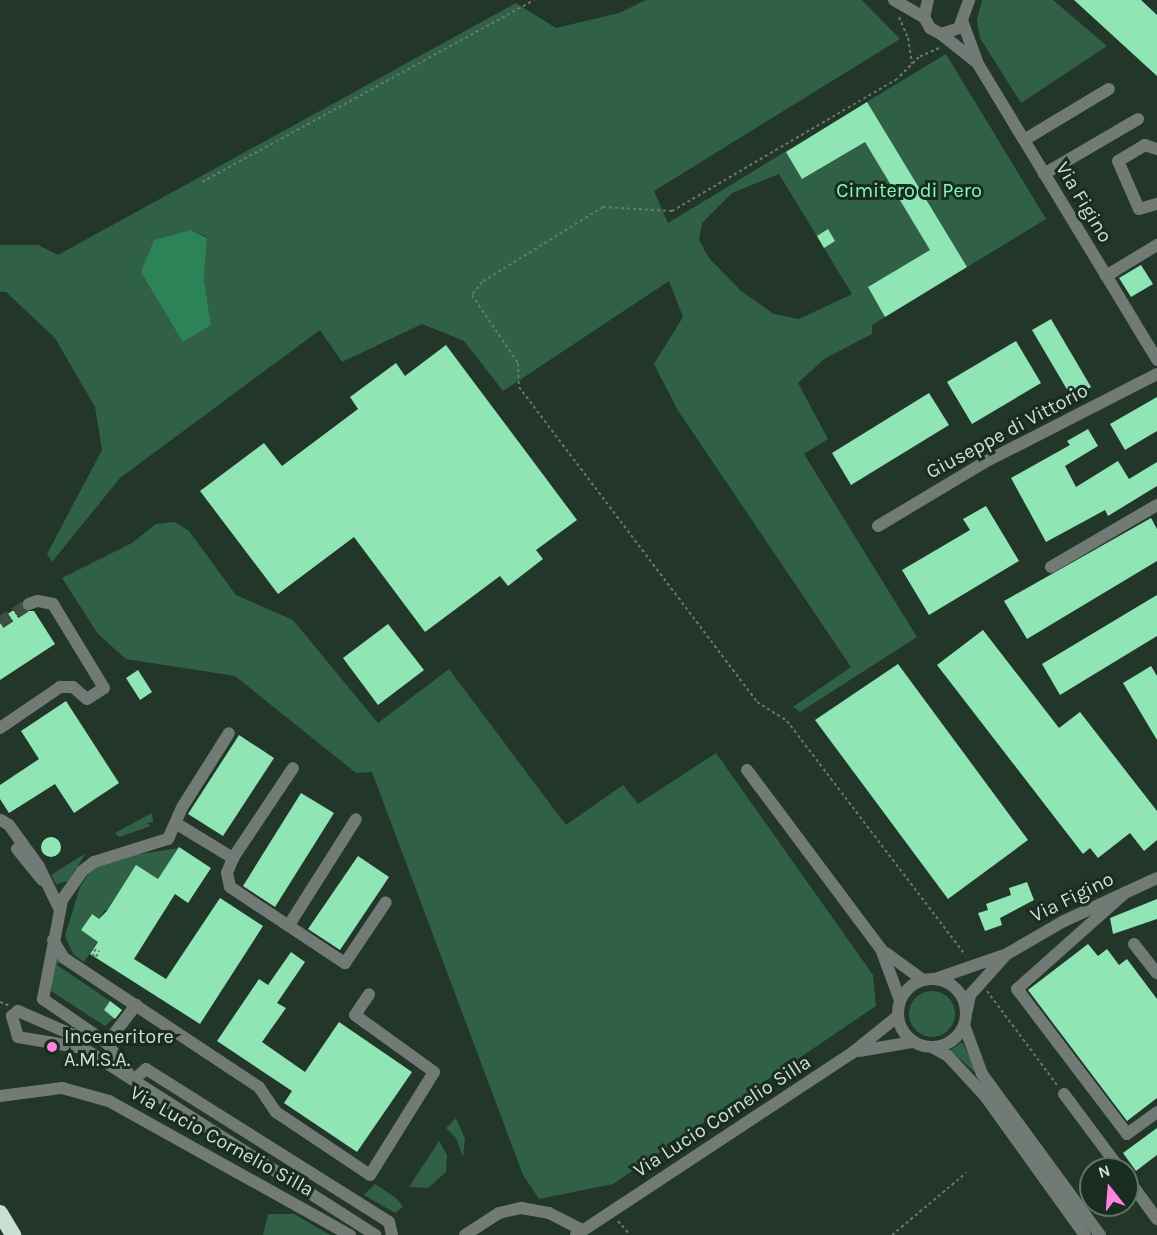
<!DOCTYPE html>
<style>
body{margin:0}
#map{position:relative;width:1157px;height:1235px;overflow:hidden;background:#22362a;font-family:Karla,sans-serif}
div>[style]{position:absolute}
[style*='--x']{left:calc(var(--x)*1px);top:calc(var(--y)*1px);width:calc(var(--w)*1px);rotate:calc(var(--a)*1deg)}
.green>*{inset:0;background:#306046}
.round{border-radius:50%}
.water>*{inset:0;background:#2c8358}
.building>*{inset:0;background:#90e5b4}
.minor-tunnel>*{height:12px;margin-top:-6px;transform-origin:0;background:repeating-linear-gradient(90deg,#3c4f44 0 12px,transparent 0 18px)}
.path>*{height:2px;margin-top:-1px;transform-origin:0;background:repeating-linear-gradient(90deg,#67786e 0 3px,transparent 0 6px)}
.minor>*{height:12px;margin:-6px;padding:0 6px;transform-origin:6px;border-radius:6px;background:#717a74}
.minor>.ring{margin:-6px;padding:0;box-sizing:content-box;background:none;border:12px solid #717a74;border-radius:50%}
.highway>*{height:16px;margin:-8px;padding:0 8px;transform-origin:8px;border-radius:8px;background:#c9e1d2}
.dots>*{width:16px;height:16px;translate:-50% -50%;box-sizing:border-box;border:3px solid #182c20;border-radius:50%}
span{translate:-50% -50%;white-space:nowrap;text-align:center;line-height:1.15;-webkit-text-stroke:6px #182c20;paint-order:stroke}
.park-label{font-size:20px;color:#87f9ba}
.street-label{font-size:20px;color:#d1ddd5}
.poi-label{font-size:20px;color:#d1ddd5}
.left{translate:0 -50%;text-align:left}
.north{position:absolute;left:1079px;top:1157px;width:60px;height:60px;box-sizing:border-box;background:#182c20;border:2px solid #627368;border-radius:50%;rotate:343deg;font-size:16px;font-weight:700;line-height:24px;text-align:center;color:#d1ddd5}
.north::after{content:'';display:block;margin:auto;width:21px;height:27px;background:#fe85df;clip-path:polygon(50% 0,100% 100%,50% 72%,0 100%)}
</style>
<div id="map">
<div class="green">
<i style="clip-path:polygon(evenodd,646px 0,862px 0,900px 39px,654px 191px,668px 223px,946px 54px,1046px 219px,872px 325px,872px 334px,824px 359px,798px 383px,828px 439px,804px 454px,917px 637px,800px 712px,793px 707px,851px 667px,677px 409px,654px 364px,683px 317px,669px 281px,503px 391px,464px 341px,422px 324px,342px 362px,320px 330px,120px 478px,52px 562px,47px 554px,102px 450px,95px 407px,55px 338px,6px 292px,0 292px,0 245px,38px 245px,58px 255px,516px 3px,556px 28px,619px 13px,646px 0,779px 174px,852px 294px,799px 319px,774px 314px,741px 291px,709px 258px,699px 240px,702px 223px,732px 193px,779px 174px,646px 0,191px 230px,207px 237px,204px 279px,211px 325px,191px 230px)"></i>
<i style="clip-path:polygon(982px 0,1053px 0,1107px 46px,1021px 103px,980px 38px,977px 20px)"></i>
<i style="clip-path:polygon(175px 522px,189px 531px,236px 595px,293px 620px,378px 723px,449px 669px,566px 825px,623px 785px,638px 804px,716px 753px,873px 975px,876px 1006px,613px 1184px,539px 1199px,523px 1175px,372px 772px,356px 773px,235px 676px,126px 659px,98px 634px,62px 578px,132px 543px,156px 524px)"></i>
<i style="clip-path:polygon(152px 813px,153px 822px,147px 823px,151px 826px,119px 837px,115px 833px)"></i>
<i style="clip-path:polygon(179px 848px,158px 879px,136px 866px,122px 921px,105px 910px,99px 919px,91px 914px,81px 930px,98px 941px,84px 962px,73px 954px,65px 936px,80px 887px,91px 870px,115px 858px)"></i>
<i style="clip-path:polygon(86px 853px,68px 881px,56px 884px,51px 875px)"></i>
<i style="clip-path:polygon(55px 957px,60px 960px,57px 965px,110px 1001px,104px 1010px,114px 1018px,105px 1026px,51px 991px)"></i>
<i class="round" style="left:909px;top:991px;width:46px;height:46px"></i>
<i style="clip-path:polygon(962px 1042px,979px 1076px,950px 1050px)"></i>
<i style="clip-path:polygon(456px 1118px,465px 1139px,463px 1157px,456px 1138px,446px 1128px)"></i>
<i style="clip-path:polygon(439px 1141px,447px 1155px,446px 1172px,428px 1188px,409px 1187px)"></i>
<i style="clip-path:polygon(375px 1184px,396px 1198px,403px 1207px,395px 1213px,364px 1195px)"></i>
<i style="clip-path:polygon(268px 1214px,294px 1214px,330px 1235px,263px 1235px)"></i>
</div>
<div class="water">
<i style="clip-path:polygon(191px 230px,207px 238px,204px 279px,211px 325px,183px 342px,141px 272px,154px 240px)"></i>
</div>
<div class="building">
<i style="clip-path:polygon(1074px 0,1141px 0,1157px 15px,1157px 76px)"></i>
<i style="clip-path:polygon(867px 102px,967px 267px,885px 317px,868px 287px,930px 250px,865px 142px,802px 179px,786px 152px)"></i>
<i style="clip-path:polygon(828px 229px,835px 241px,824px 248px,817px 236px)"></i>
<i style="clip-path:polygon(1141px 265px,1153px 284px,1131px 297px,1119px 278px)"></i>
<i style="clip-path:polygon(1051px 319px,1091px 387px,1072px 398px,1032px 330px)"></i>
<i style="clip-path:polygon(1016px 341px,1041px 383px,972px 424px,947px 382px)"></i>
<i style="clip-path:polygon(446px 345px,577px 520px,536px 550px,543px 559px,508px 586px,500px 576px,425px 632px,354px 537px,278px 594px,200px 491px,264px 443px,282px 466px,358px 409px,350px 397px,396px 363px,405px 376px)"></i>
<i style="clip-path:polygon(929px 393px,949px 425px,851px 485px,832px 453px)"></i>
<i style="clip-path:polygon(1157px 397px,1157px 431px,1125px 450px,1110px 424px)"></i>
<i style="clip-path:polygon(1088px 429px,1098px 446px,1065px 466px,1076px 487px,1118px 461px,1129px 479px,1157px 462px,1157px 486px,1108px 516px,1105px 510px,1046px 542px,1011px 478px,1070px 445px,1067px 441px)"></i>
<i style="clip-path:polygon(986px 506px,1019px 561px,929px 615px,902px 570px,970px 530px,963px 519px)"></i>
<i style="clip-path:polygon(1151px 518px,1157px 529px,1157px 561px,1027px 639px,1004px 601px)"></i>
<i style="clip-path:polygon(1157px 595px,1157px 636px,1060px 695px,1042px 664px)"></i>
<i style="clip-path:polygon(21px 605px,24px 611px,34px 611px,55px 644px,0 680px,0 619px)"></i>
<i style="clip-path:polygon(388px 624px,424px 670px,378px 705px,343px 658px)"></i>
<i style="clip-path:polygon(983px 630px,1059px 728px,1080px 712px,1157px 811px,1157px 840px,1144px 851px,1130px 833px,1098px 858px,1090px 848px,1083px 854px,937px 665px)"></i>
<i style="clip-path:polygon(898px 664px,1028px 840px,948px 899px,815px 720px)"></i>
<i style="clip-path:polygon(1151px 666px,1157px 676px,1157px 740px,1123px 683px)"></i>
<i style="clip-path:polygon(138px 670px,152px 692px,140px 700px,126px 678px)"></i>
<i style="clip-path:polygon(66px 701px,119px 783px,74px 813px,55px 784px,9px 813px,0 799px,0 785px,39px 759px,21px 731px)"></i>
<i style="clip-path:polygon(239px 735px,274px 758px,223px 836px,188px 814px)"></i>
<i style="clip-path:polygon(301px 793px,334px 813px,275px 907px,243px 886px)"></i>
<i class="round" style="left:41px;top:837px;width:20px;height:20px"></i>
<i style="clip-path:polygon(179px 847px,211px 868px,188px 903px,175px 894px,134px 959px,166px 979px,220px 898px,263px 926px,200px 1024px,90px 954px,98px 942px,81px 930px,92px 914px,99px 919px,107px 911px,136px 865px,158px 879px)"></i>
<i style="clip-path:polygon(358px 856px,389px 877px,340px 950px,308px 929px)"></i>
<i style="clip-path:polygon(1027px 882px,1034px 900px,1000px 918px,1002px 925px,985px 931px,978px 913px,988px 910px,986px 904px,1011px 895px,1009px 888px)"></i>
<i style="clip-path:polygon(1157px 899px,1157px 919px,1113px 934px,1110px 918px)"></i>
<i style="clip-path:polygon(1088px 944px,1098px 956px,1107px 949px,1119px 965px,1127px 959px,1157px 999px,1157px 1098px,1127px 1121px,1028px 990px)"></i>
<i style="clip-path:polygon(291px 952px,305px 962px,277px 1003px,286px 1008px,262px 1042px,305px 1072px,339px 1022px,412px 1072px,357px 1152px,284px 1103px,292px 1091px,217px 1041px,259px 979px,268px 985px)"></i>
<i style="clip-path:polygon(110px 1001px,122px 1010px,115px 1019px,104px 1010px)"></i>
<i style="clip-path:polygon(1157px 1128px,1157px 1155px,1136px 1171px,1123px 1153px)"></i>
</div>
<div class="minor-tunnel">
<i style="--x:0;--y:623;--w:35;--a:-33"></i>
</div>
<div class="path">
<i style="--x:899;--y:17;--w:23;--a:67"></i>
<i style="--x:908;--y:38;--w:26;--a:81"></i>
<i style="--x:939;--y:48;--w:22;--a:156"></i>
<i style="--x:919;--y:57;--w:31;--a:135"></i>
<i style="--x:897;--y:79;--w:261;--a:149.6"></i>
<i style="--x:672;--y:211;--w:69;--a:-176.7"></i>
<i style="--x:603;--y:207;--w:142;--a:148.2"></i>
<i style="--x:482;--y:282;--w:16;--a:128"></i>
<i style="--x:472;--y:295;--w:82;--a:55.9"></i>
<i style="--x:518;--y:363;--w:24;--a:88"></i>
<i style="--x:519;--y:387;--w:395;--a:52.9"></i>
<i style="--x:757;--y:702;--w:36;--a:32"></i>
<i style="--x:787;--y:721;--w:294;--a:52.7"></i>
<i style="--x:202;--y:182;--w:379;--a:-28.7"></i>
<i style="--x:96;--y:949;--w:6;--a:129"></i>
<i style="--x:92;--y:954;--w:5;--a:37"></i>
<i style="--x:96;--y:957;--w:7;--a:-63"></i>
<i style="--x:987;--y:991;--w:117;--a:53.3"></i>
<i style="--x:0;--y:1002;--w:9;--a:21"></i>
<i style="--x:618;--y:1221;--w:18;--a:49"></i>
<i style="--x:892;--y:1235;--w:97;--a:-40"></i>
</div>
<div class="minor">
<i style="--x:894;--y:0;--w:34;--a:30"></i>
<i style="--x:928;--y:0;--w:17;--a:103"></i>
<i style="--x:924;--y:17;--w:13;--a:61"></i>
<i style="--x:930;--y:28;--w:13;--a:29"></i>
<i style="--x:941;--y:34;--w:19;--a:-18"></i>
<i style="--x:959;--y:28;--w:30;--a:-70"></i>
<i style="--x:963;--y:23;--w:44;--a:69.9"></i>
<i style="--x:978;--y:64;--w:346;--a:58.8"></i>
<i style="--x:941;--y:34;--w:43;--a:38.5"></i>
<i style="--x:1024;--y:140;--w:99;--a:-31"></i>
<i style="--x:1157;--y:149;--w:13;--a:-162"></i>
<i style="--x:1145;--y:145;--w:31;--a:149"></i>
<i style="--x:1118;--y:161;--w:52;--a:66.4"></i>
<i style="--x:1139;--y:209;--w:19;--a:-16"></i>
<i style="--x:1044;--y:174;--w:109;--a:-30.3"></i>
<i style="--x:1106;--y:276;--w:60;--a:-31.3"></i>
<i style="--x:878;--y:526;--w:125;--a:-30.9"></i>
<i style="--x:985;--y:462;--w:193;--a:-27.1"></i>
<i style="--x:1051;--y:567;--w:123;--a:-30.3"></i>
<i style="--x:0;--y:728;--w:73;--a:-34.3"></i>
<i style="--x:60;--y:687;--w:13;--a:0"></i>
<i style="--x:73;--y:687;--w:18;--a:41"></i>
<i style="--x:87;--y:699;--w:20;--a:-33"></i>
<i style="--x:104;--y:688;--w:98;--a:-121.3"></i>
<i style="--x:53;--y:604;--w:16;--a:-169"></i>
<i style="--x:37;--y:601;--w:9;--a:159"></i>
<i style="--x:747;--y:770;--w:224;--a:53.2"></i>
<i style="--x:881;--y:949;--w:54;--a:69.6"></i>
<i style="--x:1;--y:820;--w:9;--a:32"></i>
<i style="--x:9;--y:825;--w:49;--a:54.1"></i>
<i style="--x:38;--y:865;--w:50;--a:63.9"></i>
<i style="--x:177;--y:824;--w:66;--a:31.3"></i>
<i style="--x:233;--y:858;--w:108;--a:-56.3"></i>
<i style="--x:17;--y:849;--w:40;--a:51"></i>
<i style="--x:233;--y:858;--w:16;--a:112"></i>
<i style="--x:227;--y:873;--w:14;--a:78"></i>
<i style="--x:230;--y:887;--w:138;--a:33.5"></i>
<i style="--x:345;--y:963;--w:73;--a:-56.1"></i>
<i style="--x:1126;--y:892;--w:146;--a:138.3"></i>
<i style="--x:1017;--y:989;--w:182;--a:52.8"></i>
<i style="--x:1127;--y:1134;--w:37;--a:-36"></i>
<i style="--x:289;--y:925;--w:125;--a:-57.7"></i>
<i style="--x:53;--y:940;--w:21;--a:59"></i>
<i style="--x:64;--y:958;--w:234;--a:33.5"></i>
<i style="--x:259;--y:1087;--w:30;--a:56"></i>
<i style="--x:276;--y:1112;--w:113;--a:33.8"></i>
<i style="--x:370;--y:1175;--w:121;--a:-58.1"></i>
<i style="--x:434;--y:1072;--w:97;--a:-144.2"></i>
<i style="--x:355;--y:1015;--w:25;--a:-56"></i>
<i style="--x:1134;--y:944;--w:37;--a:52"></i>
<i style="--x:886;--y:953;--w:46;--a:36.1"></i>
<i class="ring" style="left:898px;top:979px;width:56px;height:56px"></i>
<i style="--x:935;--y:979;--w:76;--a:-19.1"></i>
<i style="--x:1007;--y:954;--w:66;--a:-30.1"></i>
<i style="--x:1064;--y:921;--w:102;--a:-24.8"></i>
<i style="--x:967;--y:1010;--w:15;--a:-79"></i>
<i style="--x:970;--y:995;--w:51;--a:-48.2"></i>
<i style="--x:964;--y:1025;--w:52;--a:69.8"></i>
<i style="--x:982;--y:1074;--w:200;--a:53.8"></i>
<i style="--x:107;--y:1043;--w:48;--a:-52.7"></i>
<i style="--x:932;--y:1047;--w:18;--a:29"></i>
<i style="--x:948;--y:1056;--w:54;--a:47.2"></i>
<i style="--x:985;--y:1096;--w:171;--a:54.3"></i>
<i style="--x:83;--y:1048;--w:66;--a:-170.4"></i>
<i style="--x:18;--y:1037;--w:22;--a:-106"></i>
<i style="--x:12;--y:1016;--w:8;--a:-40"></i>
<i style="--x:18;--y:1011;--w:60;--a:23.6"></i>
<i style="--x:73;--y:1035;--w:16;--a:52"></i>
<i style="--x:83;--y:1048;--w:347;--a:32.6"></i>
<i style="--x:859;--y:1051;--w:55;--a:-9.5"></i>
<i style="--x:128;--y:1073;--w:37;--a:-125"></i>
<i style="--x:107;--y:1043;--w:78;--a:-145.5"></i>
<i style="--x:43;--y:999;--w:101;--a:-79.1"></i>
<i style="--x:62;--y:900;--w:35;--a:-55"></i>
<i style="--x:82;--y:871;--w:15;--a:-37"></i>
<i style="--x:94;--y:862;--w:77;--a:-17.3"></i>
<i style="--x:168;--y:839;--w:36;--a:-66"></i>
<i style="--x:183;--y:806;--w:86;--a:-57.8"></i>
<i style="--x:133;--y:1080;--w:17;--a:-40"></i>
<i style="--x:146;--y:1069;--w:287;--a:32.2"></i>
<i style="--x:389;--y:1222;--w:13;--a:77"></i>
<i style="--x:1064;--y:1094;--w:94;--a:53.3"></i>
<i style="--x:0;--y:1096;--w:63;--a:-7.4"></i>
<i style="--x:62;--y:1088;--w:49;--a:15.5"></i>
<i style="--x:109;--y:1101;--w:276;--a:29.1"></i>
<i style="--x:1127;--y:1178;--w:51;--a:53.8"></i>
<i style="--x:465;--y:1235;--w:40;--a:-32.9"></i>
<i style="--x:499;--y:1213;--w:23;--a:-13"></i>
<i style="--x:521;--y:1208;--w:28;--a:10"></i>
<i style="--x:549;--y:1213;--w:38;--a:27"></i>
<i style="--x:576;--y:1235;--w:331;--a:-33.4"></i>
<i style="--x:852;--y:1053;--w:59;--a:-38.8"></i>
</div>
<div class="highway">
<i style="--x:0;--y:1213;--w:26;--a:59"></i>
</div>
<div class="dots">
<i style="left:52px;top:1047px;background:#fe85df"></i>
</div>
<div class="park-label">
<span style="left:909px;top:190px">Cimitero di Pero</span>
</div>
<div class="street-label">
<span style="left:1084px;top:202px;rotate:59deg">Via Figino</span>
<span style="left:1007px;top:431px;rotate:-28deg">Giuseppe di Vittorio</span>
<span style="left:1072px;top:897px;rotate:-26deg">Via Figino</span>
<span style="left:722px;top:1116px;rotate:-33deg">Via Lucio Cornelio Silla</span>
<span style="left:222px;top:1141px;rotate:29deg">Via Lucio Cornelio Silla</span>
</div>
<div class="poi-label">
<span class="left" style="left:64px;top:1048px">Inceneritore<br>A.M.S.A.</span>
</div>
<div class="north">N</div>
</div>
